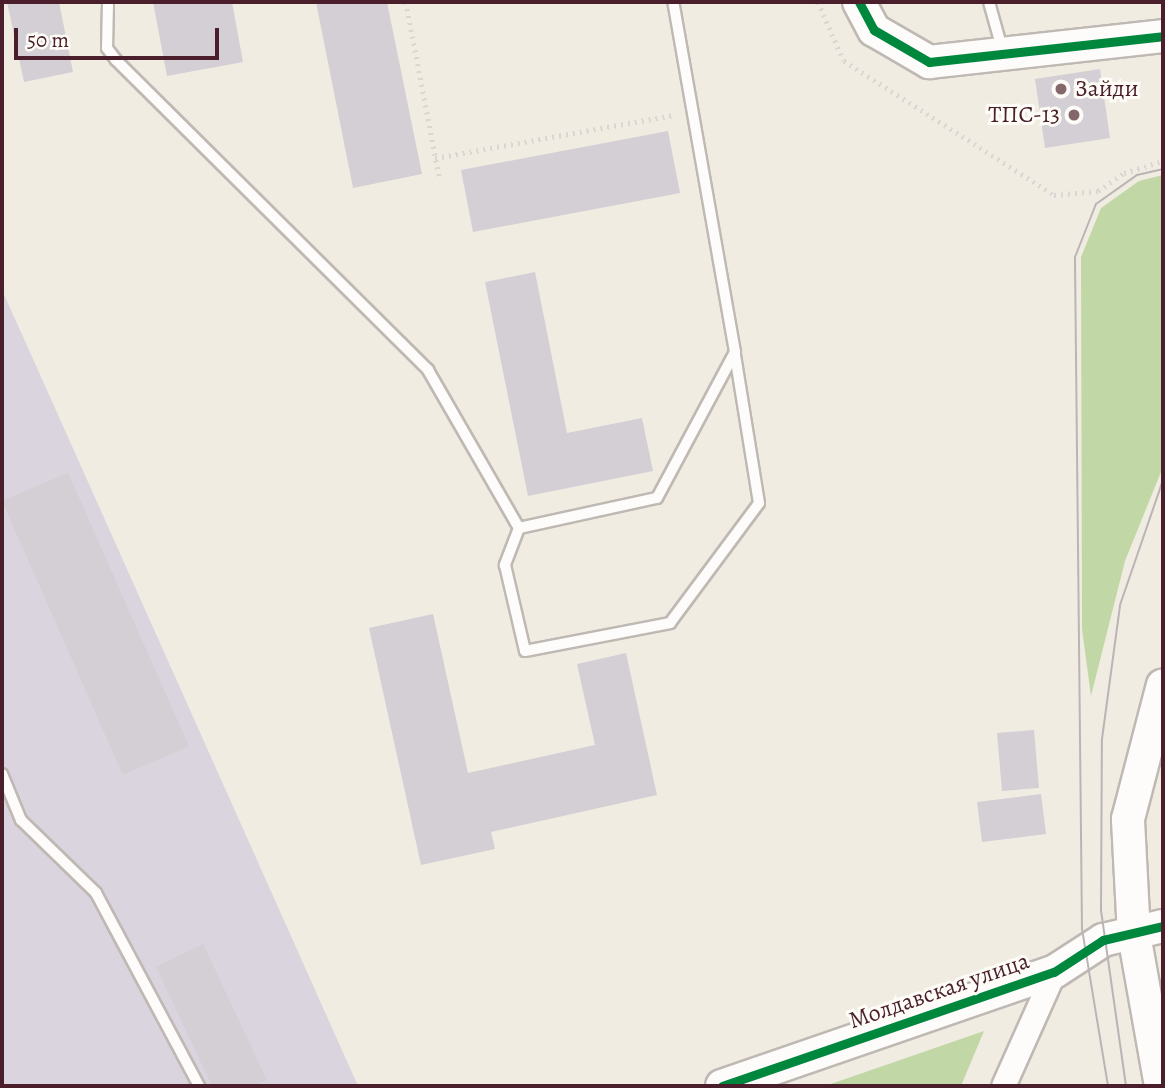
<!DOCTYPE html>
<meta charset="utf-8">
<style>
body{margin:0}
#map{position:relative;width:1165px;height:1088px;overflow:hidden;background:#f0ece2;font-family:Alegreya,serif}
div>[style]{position:absolute}
[style*='--x']{left:calc(var(--x)*1px);top:calc(var(--y)*1px);width:calc(var(--w)*1px);rotate:calc(var(--a)*1deg)}
.industrial>*{inset:0;background:#d9d4de}
.green>*{inset:0;background:#c1d8a6}
.building>*{inset:0;background:#d3cfd5}
.path>*{height:4.5px;margin-top:-2.25px;transform-origin:0;background:repeating-linear-gradient(90deg,#d9d6d4 0 2px,transparent 0 7px)}
.roads{filter:drop-shadow(2px 0 #bfb8b3) drop-shadow(-2px 0 #bfb8b3) drop-shadow(0 2px #bfb8b3) drop-shadow(0 -2px #bfb8b3)}
.lane>*{height:10px;margin:-5px;padding:0 5px;transform-origin:5px;border-radius:5px;background:#fdfcfb}
.street>*{height:23px;margin:-11.5px;padding:0 11.5px;transform-origin:11.5px;border-radius:11.5px;background:#fdfcfb}
.secondary>*{height:32px;margin:-16px;padding:0 16px;transform-origin:16px;border-radius:16px;background:#fdfcfb}
.tram>*{height:2px;margin:-1px;padding:0 1px;transform-origin:1px;border-radius:1px;background:#bab5b5}
.cycleway>*{height:9px;margin:-4.5px;padding:0 4.5px;transform-origin:4.5px;border-radius:4.5px;background:#00873e}
.dots>*{width:19px;height:19px;translate:-50% -50%;box-sizing:border-box;border:4px solid #fdfcf7;border-radius:50%}
span{translate:-50% -50%;white-space:nowrap;text-align:center;line-height:1.15;-webkit-text-stroke:6px #fdfcf7;paint-order:stroke}
.poi-label{font-size:24px;color:#4a1f2b}
.left{translate:0 -50%;text-align:left}
.right{translate:-100% -50%;text-align:right}
.street-label{font-size:24px;color:#4a1f2b}
.frame{position:absolute;inset:0;border:4px solid #4a1f2b;pointer-events:none}
.scale{position:absolute;left:14px;top:28px;width:205px;height:32px;box-sizing:border-box;border:4px solid #4a1f2b;border-top:0;padding-left:9px;font-size:21px;line-height:24px;white-space:nowrap;color:#4a1f2b;-webkit-text-stroke:5px #fdfcf7;paint-order:stroke}
</style>
<div id="map">
<div class="industrial">
<i style="clip-path:polygon(2px 290px,42px 379px,358px 1086px,2px 1086px)"></i>
</div>
<div class="green">
<i style="clip-path:polygon(1163px 175px,1163px 467px,1125px 561px,1091px 696px,1082px 629px,1081px 257px,1101px 208px,1139px 181px)"></i>
<i style="clip-path:polygon(984px 1031px,961px 1086px,825px 1086px)"></i>
</div>
<div class="building">
<i style="clip-path:polygon(7px 2px,59px 2px,73px 72px,24px 82px)"></i>
<i style="clip-path:polygon(153px 2px,232px 2px,243px 62px,167px 76px)"></i>
<i style="clip-path:polygon(316px 2px,387px 2px,422px 174px,353px 188px)"></i>
<i style="clip-path:polygon(1100px 69px,1110px 138px,1045px 148px,1035px 79px)"></i>
<i style="clip-path:polygon(668px 131px,680px 193px,473px 232px,461px 170px)"></i>
<i style="clip-path:polygon(535px 272px,567px 433px,642px 418px,653px 471px,528px 496px,485px 282px)"></i>
<i style="clip-path:polygon(68px 473px,189px 746px,123px 775px,2px 501px)"></i>
<i style="clip-path:polygon(433px 614px,468px 773px,595px 745px,577px 664px,626px 653px,657px 795px,491px 832px,495px 849px,421px 865px,369px 628px)"></i>
<i style="clip-path:polygon(1034px 730px,1039px 788px,1002px 791px,997px 733px)"></i>
<i style="clip-path:polygon(1041px 794px,1046px 834px,982px 842px,977px 802px)"></i>
<i style="clip-path:polygon(203px 944px,267px 1080px,254px 1086px,212px 1086px,156px 967px)"></i>
</div>
<div class="path">
<i style="--x:406;--y:2;--w:182;--a:79.2"></i>
<i style="--x:818;--y:2;--w:64;--a:66.2"></i>
<i style="--x:844;--y:61;--w:249;--a:32.5"></i>
<i style="--x:1054;--y:195;--w:44;--a:-5.2"></i>
<i style="--x:1098;--y:191;--w:32;--a:-35"></i>
<i style="--x:1124;--y:173;--w:41;--a:-17.1"></i>
<i style="--x:435;--y:158;--w:244;--a:-10.2"></i>
</div>
<div class="roads">
<div class="lane">
<i style="--x:108;--y:2;--w:46;--a:91.2"></i>
<i style="--x:107;--y:48;--w:15;--a:53"></i>
<i style="--x:116;--y:60;--w:440;--a:44.8"></i>
<i style="--x:428;--y:370;--w:182;--a:60.1"></i>
<i style="--x:519;--y:528;--w:141;--a:-12.3"></i>
<i style="--x:657;--y:498;--w:166;--a:-61.9"></i>
<i style="--x:735;--y:352;--w:355;--a:-100"></i>
<i style="--x:989;--y:2;--w:52;--a:74.4"></i>
<i style="--x:519;--y:528;--w:40;--a:111"></i>
<i style="--x:505;--y:565;--w:88;--a:76.9"></i>
<i style="--x:525;--y:651;--w:148;--a:-10.9"></i>
<i style="--x:670;--y:623;--w:149;--a:-53.4"></i>
<i style="--x:759;--y:503;--w:150;--a:-99.2"></i>
<i style="--x:2;--y:774;--w:50;--a:67.6"></i>
<i style="--x:21;--y:820;--w:105;--a:44.2"></i>
<i style="--x:96;--y:893;--w:219;--a:61.9"></i>
</div>
<div class="street">
<i style="--x:1003;--y:1086;--w:125;--a:-65.9"></i>
</div>
<div class="secondary">
<i style="--x:859;--y:2;--w:32;--a:62"></i>
<i style="--x:874;--y:30;--w:64;--a:30.2"></i>
<i style="--x:929;--y:62;--w:235;--a:-6.3"></i>
<i style="--x:722;--y:1086;--w:351;--a:-19"></i>
<i style="--x:1054;--y:972;--w:59;--a:-33.1"></i>
<i style="--x:1103;--y:940;--w:62;--a:-13.1"></i>
<i style="--x:1161;--y:1086;--w:153;--a:-100.1"></i>
<i style="--x:1134;--y:935;--w:116;--a:-93"></i>
<i style="--x:1128;--y:819;--w:138;--a:-75.4"></i>
</div>
</div>
<div class="tram">
<i style="--x:1108;--y:1086;--w:159;--a:-99.4"></i>
<i style="--x:1082;--y:929;--w:672;--a:-90.6"></i>
<i style="--x:1075;--y:257;--w:57;--a:-68.4"></i>
<i style="--x:1096;--y:204;--w:50;--a:-35.3"></i>
<i style="--x:1137;--y:175;--w:27;--a:-13"></i>
<i style="--x:1126;--y:1086;--w:177;--a:-98.1"></i>
<i style="--x:1101;--y:911;--w:172;--a:-89.7"></i>
<i style="--x:1102;--y:739;--w:135;--a:-82.3"></i>
<i style="--x:1120;--y:605;--w:132;--a:-71"></i>
</div>
<div class="cycleway">
<i style="--x:859;--y:2;--w:32;--a:62"></i>
<i style="--x:874;--y:30;--w:64;--a:30.2"></i>
<i style="--x:929;--y:62;--w:235;--a:-6.3"></i>
<i style="--x:722;--y:1086;--w:351;--a:-19"></i>
<i style="--x:1054;--y:972;--w:59;--a:-33.1"></i>
<i style="--x:1103;--y:940;--w:62;--a:-13.1"></i>
</div>
<div class="dots">
<i style="left:1061px;top:89px;background:#84676b"></i>
<i style="left:1074px;top:115px;background:#84676b"></i>
</div>
<div class="poi-label">
<span class="left" style="left:1075px;top:89px">Зайди</span>
<span class="right" style="left:1060px;top:115px">ТПС-13</span>
</div>
<div class="street-label">
<span style="left:939px;top:991px;rotate:-19deg">Молдавская улица</span>
</div>
<div class="frame"></div>
<div class="scale">50 m</div>
</div>
